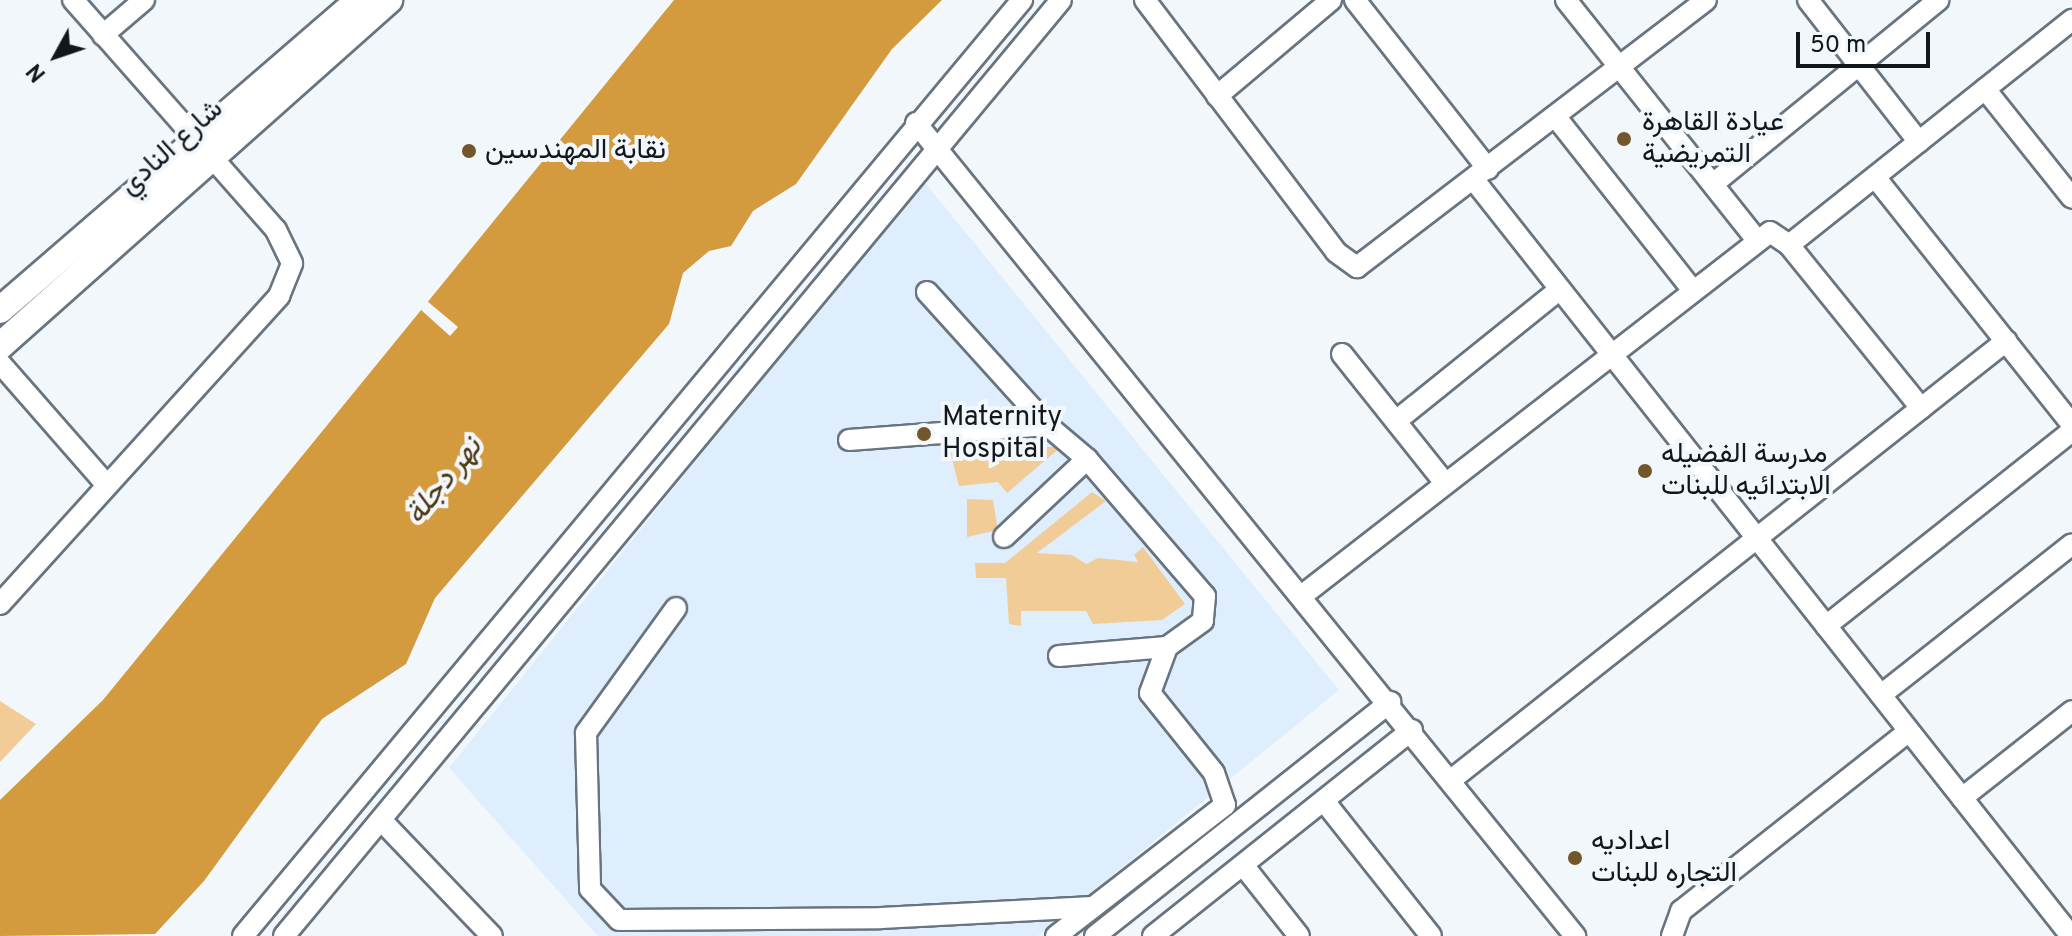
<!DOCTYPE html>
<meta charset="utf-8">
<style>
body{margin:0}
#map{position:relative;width:2072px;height:936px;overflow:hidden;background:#f2f7fc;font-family:Overpass,Vazirmatn,sans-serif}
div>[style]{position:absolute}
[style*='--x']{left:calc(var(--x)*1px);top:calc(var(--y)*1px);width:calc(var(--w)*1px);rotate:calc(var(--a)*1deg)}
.built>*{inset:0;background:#deeefd}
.green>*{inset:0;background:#f2cc96}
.water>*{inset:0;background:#d39a3e}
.pier>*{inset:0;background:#f2f7fc}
.roads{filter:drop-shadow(2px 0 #68747f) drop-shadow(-2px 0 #68747f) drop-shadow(0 2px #68747f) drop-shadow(0 -2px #68747f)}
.minor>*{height:20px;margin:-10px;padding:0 10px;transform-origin:10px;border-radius:10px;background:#fff}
.major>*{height:26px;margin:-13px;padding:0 13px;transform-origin:13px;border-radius:13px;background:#fff}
.dots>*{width:22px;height:22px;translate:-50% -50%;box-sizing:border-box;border:4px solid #f2f7fc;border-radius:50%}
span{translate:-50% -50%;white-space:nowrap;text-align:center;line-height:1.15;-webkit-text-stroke:8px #f2f7fc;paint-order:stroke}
.poi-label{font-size:28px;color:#12171b}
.left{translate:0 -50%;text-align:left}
.street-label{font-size:28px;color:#12171b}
.water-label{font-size:30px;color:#4d3610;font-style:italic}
.north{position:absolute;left:16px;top:16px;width:80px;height:80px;-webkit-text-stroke:6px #f2f7fc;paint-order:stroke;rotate:230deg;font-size:22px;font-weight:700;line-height:32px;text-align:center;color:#12171b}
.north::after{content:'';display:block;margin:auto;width:28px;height:36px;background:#12171b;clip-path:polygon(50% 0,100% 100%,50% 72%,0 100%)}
.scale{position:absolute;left:1796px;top:32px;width:134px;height:36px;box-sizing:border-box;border:4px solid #12171b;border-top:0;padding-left:10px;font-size:24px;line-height:28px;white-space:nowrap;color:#12171b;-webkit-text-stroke:6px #f2f7fc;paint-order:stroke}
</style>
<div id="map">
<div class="built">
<i style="clip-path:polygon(922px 179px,1339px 690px,1038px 936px,598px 936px,449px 768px)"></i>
</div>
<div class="green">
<i style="clip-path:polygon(949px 447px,1061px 447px,1007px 493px,998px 482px,959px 486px)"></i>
<i style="clip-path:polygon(1092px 492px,1106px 501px,1037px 553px,1072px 555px,1086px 564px,1098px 558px,1138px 562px,1134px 555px,1143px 547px,1185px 604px,1162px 620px,1093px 624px,1086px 611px,1021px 611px,1021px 626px,1009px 624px,1006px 578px,976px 578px,975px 563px,1005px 563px)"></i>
<i style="clip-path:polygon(967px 499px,993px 500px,998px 530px,967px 537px)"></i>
<i style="clip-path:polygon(0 701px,36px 724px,0 762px)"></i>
</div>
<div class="water">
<i style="clip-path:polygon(674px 0,942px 0,892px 49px,796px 184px,753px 211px,731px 246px,709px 251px,683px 273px,669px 324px,435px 598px,406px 664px,322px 719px,204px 881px,155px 934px,0 936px,0 800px,103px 700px)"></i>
</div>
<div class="pier">
<i style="clip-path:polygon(427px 301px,458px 327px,450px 336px,420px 309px)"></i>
</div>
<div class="roads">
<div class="minor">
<i style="--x:1145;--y:0;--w:316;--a:52.8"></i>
<i style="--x:1336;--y:252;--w:26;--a:36"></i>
<i style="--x:1357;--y:267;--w:439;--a:-37.4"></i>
<i style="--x:1355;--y:0;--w:215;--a:51.8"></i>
<i style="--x:1566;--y:0;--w:304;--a:51.5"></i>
<i style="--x:1808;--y:0;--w:180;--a:52"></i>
<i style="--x:103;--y:35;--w:54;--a:-40.5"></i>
<i style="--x:1985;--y:89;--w:139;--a:51.4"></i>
<i style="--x:1217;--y:96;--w:149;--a:-40.1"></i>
<i style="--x:1555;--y:116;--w:219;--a:51.7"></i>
<i style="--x:916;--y:123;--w:1047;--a:50.97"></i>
<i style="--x:1875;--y:177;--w:317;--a:51.5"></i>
<i style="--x:1474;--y:180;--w:963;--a:51.7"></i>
<i style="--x:1713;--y:184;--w:291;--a:-39.2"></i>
<i style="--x:1789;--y:245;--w:362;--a:-38.5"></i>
<i style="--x:927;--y:292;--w:179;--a:47.9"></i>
<i style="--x:1342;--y:354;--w:165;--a:51.4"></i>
<i style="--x:0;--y:363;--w:158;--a:48.8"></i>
<i style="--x:1396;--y:421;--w:209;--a:-38.8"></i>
<i style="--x:849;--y:440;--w:199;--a:-4.3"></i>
<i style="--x:1047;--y:425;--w:52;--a:40.4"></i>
<i style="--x:1087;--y:459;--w:181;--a:49.3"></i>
<i style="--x:1205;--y:596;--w:25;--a:95"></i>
<i style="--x:1203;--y:621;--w:44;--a:144.2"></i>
<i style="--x:1167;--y:647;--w:49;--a:110.3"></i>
<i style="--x:1150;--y:693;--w:102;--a:51.3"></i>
<i style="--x:1214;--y:773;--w:34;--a:71"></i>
<i style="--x:1225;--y:805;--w:214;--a:142.2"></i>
<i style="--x:1004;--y:537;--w:114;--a:-43.2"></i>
<i style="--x:1304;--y:594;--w:590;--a:-37.84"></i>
<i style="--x:1770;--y:232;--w:23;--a:34"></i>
<i style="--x:1789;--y:245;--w:210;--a:51"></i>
<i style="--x:0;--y:604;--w:416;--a:-47.8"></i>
<i style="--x:279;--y:296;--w:35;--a:-68"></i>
<i style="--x:292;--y:263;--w:37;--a:-116"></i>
<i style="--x:276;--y:230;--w:307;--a:-131.4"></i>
<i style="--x:676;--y:608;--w:154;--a:125.8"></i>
<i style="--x:586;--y:733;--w:156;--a:88.5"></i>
<i style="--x:590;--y:889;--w:42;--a:46.9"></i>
<i style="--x:619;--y:920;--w:262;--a:-0.4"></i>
<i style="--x:881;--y:918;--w:212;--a:-3"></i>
<i style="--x:1826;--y:626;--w:314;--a:-38.4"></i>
<i style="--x:1059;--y:656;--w:108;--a:-4.8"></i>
<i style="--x:1881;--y:695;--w:243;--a:-38.3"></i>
<i style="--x:1451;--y:780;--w:708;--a:-38.34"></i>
<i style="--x:1962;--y:798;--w:140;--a:-38.3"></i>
<i style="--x:1324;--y:801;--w:172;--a:51.6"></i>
<i style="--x:382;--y:821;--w:159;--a:46.3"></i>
<i style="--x:1243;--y:865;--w:90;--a:51.7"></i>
<i style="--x:243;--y:936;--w:1218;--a:-50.23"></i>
<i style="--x:284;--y:936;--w:1216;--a:-50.3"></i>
<i style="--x:1095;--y:936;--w:377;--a:-38.4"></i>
<i style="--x:1153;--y:936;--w:331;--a:-38.5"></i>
<i style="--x:1672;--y:936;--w:27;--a:-70"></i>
<i style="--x:1681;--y:911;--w:290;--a:-38.3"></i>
</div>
<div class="major">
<i style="--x:0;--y:310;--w:474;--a:-40.8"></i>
<i style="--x:0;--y:346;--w:521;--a:-41.65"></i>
</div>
</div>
<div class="dots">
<i style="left:1624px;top:139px;background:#73562a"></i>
<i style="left:469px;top:151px;background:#73562a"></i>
<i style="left:924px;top:434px;background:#73562a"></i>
<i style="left:1645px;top:471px;background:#73562a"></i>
<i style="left:1575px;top:858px;background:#73562a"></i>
</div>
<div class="poi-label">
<span class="left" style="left:1642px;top:139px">عيادة القاهرة<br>التمريضية</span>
<span class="left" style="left:485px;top:151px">نقابة المهندسين</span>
<span class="left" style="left:942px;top:434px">Maternity<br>Hospital</span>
<span class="left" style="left:1661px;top:471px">مدرسة الفضيله<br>الابتدائيه للبنات</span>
<span class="left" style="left:1591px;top:858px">اعداديه<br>التجاره للبنات</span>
</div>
<div class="street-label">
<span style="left:172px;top:148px;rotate:-42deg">شارع النادي</span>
</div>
<div class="water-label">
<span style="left:445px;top:482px;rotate:-51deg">نهر دجلة</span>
</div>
<div class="north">N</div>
<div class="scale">50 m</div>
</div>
